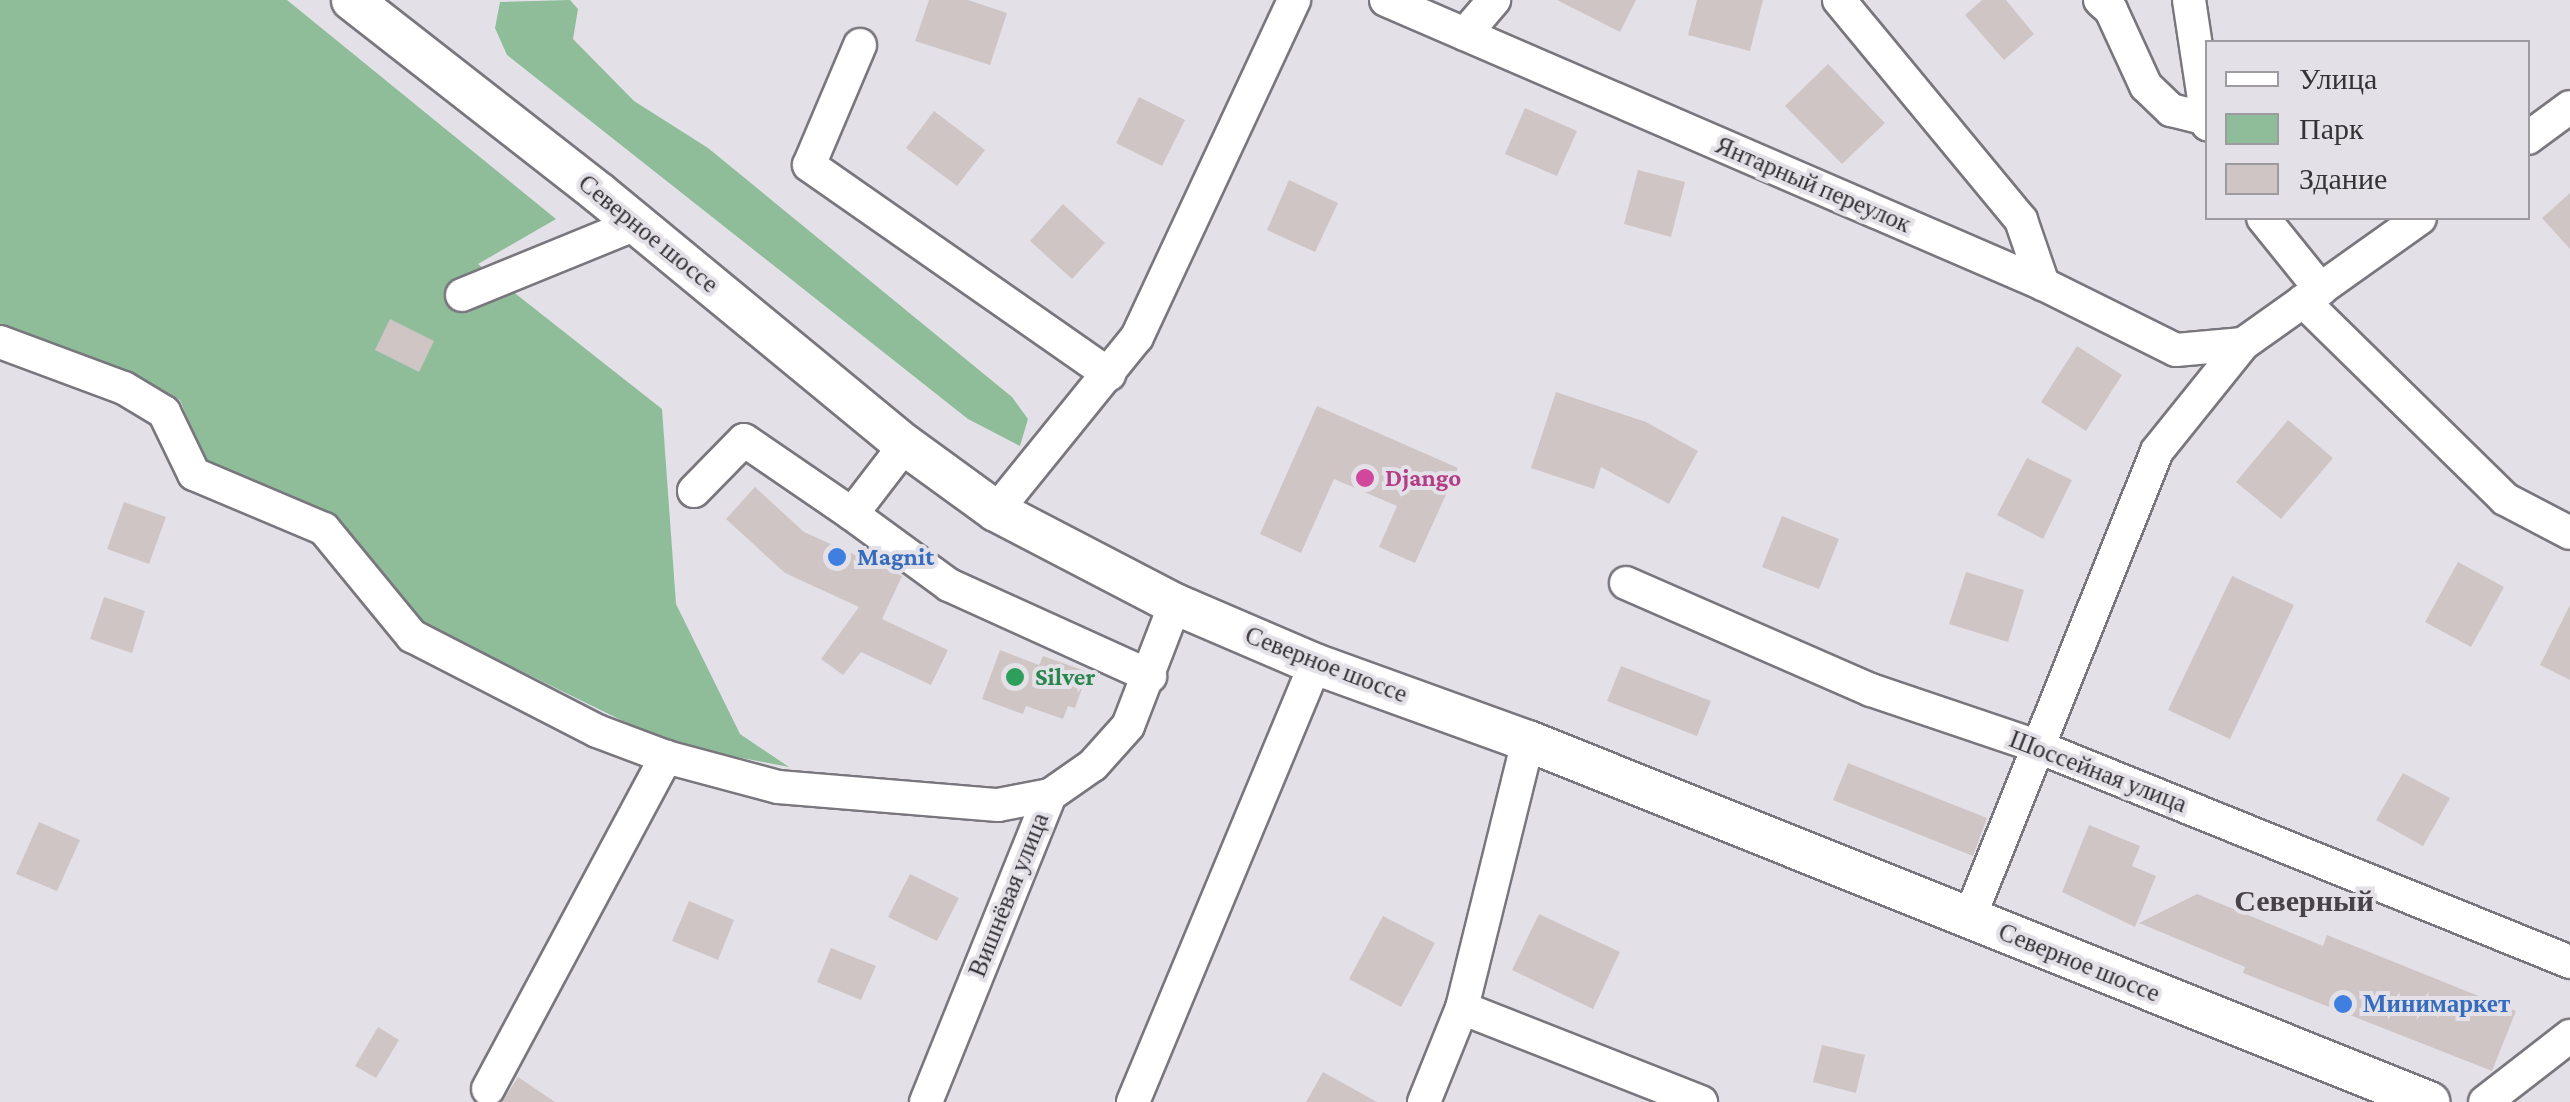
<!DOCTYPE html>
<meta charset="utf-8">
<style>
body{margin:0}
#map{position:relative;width:2570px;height:1102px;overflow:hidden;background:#e4e0e8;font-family:"Crimson Pro",serif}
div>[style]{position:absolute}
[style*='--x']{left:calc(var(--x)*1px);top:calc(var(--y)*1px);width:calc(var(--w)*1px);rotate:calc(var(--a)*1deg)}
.green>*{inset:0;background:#8fbd9a}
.building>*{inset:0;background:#cfc5c5}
.roads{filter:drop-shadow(2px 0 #79767d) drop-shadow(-2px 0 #79767d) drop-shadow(0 2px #79767d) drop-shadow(0 -2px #79767d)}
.minor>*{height:32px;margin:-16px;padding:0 16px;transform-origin:16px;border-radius:16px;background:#fff}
.major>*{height:40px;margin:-20px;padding:0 20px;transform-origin:20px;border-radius:20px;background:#fff}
.dots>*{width:28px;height:28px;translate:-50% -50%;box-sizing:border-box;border:5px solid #e4e0e8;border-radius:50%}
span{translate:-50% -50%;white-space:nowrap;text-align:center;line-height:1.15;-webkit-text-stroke:8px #e4e0e8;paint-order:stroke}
.street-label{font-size:25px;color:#333235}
.hotel-label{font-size:25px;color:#b23c85;font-weight:700}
.left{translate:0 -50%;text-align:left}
.shop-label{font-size:25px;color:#366cbe;font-weight:700}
.leisure-label{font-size:25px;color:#27864d;font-weight:700}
.quarter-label{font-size:30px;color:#464248;font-weight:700}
.legend{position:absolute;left:2205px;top:40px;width:325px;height:180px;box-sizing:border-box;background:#e4e0e8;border:2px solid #9d9aa0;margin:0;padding:12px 18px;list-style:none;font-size:30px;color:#333235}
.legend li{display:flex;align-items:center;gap:20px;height:50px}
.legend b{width:50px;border:2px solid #9d9aa0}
</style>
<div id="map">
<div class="green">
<i style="clip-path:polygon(0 0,287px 0,556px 219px,478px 264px,662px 409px,676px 604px,740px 734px,789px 767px,670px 744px,425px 624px,332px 522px,205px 464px,180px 400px,123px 371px,0 328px)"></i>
<i style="clip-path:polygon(570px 0,578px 9px,573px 39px,634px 101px,708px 148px,1012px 397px,1028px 419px,1020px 446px,968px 419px,507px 55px,495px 28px,500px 2px)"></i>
</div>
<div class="building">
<i style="clip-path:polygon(929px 0,968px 0,1007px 13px,990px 65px,915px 41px)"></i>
<i style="clip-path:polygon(1557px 0,1636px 0,1620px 32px)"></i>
<i style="clip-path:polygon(1697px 0,1763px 0,1750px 51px,1688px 35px)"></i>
<i style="clip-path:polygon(1982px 0,2006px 0,2034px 34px,2004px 60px,1965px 15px)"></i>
<i style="clip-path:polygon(1828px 64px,1885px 123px,1842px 164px,1785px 106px)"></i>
<i style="clip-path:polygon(1139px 97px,1185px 120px,1162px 166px,1116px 143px)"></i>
<i style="clip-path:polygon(1525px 108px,1577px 131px,1557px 176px,1505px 154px)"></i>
<i style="clip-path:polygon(934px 111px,985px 150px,957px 186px,906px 148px)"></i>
<i style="clip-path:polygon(1638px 170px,1685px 182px,1671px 237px,1624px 224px)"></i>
<i style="clip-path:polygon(1289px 180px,1338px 203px,1315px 252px,1267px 230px)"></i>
<i style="clip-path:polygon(2570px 193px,2570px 249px,2542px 218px)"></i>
<i style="clip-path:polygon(1063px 204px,1105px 243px,1072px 279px,1030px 241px)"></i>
<i style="clip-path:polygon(390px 319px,434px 341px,419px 372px,375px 350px)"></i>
<i style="clip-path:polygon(2077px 346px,2122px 375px,2086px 431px,2041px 402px)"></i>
<i style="clip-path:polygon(1556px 392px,1646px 422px,1698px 451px,1669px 504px,1601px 467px,1594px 489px,1531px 468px)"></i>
<i style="clip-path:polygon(1317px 406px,1458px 468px,1415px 563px,1379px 547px,1397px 506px,1334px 479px,1301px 553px,1260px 534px)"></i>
<i style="clip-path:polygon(2288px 420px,2333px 458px,2281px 519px,2236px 482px)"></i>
<i style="clip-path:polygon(2027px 458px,2072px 480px,2043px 539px,1997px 515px)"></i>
<i style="clip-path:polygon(755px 487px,804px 532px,902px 576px,882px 619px,948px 650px,931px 685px,861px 652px,843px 675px,821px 659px,859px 607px,785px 573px,726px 519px)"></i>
<i style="clip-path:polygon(124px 502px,166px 517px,149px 564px,107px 549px)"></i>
<i style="clip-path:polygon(1782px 516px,1839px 539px,1819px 589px,1762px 567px)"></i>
<i style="clip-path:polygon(2458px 562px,2504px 587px,2471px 647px,2425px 622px)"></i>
<i style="clip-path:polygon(1966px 572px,2024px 590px,2008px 642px,1949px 624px)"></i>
<i style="clip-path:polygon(2232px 576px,2294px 605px,2230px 739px,2168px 710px)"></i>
<i style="clip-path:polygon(104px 597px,145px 611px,132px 653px,90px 639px)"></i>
<i style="clip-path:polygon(2570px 605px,2570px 680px,2540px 665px)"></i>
<i style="clip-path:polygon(1000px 650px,1039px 665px,1043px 656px,1088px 672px,1075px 708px,1068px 706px,1063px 719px,1026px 706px,1023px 714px,982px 699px)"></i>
<i style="clip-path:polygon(1621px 666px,1711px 701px,1697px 736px,1607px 701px)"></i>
<i style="clip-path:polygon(1848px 763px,1987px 818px,1973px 856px,1833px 800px)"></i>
<i style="clip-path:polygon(2403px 773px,2450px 798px,2423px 846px,2376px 820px)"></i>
<i style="clip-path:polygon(39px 822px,80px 840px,57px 891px,16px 874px)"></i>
<i style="clip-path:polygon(2089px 825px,2140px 846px,2132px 866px,2156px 876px,2135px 927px,2062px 892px)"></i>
<i style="clip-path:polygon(910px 874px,959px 898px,937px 941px,888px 917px)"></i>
<i style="clip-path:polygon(2197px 894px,2323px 946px,2327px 935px,2516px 1011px,2492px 1071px,2243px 973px,2245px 967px,2139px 923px)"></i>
<i style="clip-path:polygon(689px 901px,734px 920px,718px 960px,672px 941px)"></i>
<i style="clip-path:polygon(1539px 914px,1620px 952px,1593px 1009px,1512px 970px)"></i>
<i style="clip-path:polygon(1383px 916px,1435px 943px,1401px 1007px,1349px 979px)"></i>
<i style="clip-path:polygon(831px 948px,876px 966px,861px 1000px,817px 982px)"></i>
<i style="clip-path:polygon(378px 1027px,399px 1040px,376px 1078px,355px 1066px)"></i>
<i style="clip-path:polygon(1822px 1045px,1865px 1055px,1856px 1093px,1813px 1082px)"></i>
<i style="clip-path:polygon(1323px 1072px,1377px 1102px,1306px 1102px)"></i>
<i style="clip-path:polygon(518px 1077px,555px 1102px,502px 1102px)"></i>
</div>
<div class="roads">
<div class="minor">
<i style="--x:1386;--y:0;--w:716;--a:23.38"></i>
<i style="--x:2043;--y:284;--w:148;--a:26.4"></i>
<i style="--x:2176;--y:350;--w:67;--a:-5.1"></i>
<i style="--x:1839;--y:0;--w:286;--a:50.4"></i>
<i style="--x:2021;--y:220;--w:68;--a:71"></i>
<i style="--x:2100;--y:0;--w:15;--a:42"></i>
<i style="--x:2111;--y:10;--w:84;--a:65.3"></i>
<i style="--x:2146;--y:86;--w:35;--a:44"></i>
<i style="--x:2171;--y:110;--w:34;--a:14"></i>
<i style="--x:2189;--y:0;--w:126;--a:81.4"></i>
<i style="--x:1465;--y:34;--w:45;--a:-49.5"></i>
<i style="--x:860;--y:45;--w:130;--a:113"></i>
<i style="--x:809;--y:165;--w:366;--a:34.9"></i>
<i style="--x:2528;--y:138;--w:52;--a:-36.4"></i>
<i style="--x:2263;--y:218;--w:92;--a:51.1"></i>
<i style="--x:462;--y:295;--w:188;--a:-22.2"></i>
<i style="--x:2303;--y:301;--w:283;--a:44.4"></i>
<i style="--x:2505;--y:499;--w:73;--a:27.6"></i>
<i style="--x:0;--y:342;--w:132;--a:20.4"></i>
<i style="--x:124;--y:388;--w:47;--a:31"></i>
<i style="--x:164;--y:412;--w:69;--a:64.2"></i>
<i style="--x:194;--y:474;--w:141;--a:22.9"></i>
<i style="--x:324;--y:529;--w:139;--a:50.6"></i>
<i style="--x:412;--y:636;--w:208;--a:27.2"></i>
<i style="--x:597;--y:731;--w:74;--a:20.6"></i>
<i style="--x:666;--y:757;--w:116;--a:15"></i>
<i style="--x:778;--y:787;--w:221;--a:4.7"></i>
<i style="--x:998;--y:805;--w:53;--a:-10.9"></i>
<i style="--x:694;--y:491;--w:71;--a:-45.6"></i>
<i style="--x:744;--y:440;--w:131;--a:34.4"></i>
<i style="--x:852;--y:514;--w:87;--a:-52.5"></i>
<i style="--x:996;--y:511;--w:224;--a:-51"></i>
<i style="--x:1137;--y:337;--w:372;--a:-65"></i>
<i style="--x:852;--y:514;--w:120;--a:36.2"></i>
<i style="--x:949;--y:585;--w:221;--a:24.4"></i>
<i style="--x:1626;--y:583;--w:267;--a:23.6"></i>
<i style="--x:1871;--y:690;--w:174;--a:18.7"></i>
<i style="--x:2036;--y:746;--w:576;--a:22.02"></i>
<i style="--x:1528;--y:741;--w:275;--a:103.9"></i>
<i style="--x:1462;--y:1008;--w:257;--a:21.5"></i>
<i style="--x:1969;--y:919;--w:504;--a:-68.11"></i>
<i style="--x:2157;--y:451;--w:137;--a:-51.2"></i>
<i style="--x:2243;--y:344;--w:217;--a:-35.4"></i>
<i style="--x:488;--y:1089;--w:377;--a:-61.8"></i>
<i style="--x:926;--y:1102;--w:331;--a:-68"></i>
<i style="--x:1050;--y:795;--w:52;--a:-34.9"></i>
<i style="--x:1093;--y:765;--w:52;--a:-48.1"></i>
<i style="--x:1128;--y:726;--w:131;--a:-68.9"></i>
<i style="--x:1133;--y:1102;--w:474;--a:-67.4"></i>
<i style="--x:1424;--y:1102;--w:101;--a:-68"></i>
<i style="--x:2485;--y:1102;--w:108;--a:-37.8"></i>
</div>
<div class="major">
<i style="--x:352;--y:0;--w:313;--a:38"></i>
<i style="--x:599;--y:193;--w:396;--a:39.5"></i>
<i style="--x:905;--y:445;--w:112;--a:36"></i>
<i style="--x:996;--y:511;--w:202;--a:27.5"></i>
<i style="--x:1175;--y:604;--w:152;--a:23.2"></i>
<i style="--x:1315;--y:664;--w:226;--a:19.9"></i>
<i style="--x:1528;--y:741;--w:971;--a:21.83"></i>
</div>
</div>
<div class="dots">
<i style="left:1365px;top:478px;background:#d1479c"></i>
<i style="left:837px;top:557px;background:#3f7fe0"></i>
<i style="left:1015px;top:677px;background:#2e9e5b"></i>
<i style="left:2343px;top:1004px;background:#3f7fe0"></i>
</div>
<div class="street-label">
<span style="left:1813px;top:185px;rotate:23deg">Янтарный переулок</span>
<span style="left:648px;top:234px;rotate:39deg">Северное шоссе</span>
<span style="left:1326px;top:665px;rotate:21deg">Северное шоссе</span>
<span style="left:2098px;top:772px;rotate:21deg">Шоссейная улица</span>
<span style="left:1009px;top:895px;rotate:-68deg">Вишнёвая улица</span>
<span style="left:2079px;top:963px;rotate:22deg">Северное шоссе</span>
</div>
<div class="hotel-label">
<span class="left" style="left:1385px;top:478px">Django</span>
</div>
<div class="shop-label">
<span class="left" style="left:857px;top:557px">Magnit</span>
<span class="left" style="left:2363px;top:1004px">Минимаркет</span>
</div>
<div class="leisure-label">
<span class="left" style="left:1035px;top:677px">Silver</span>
</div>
<div class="quarter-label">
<span style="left:2304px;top:901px">Северный</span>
</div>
<ul class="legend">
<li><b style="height:12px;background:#fff"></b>Улица</li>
<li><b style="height:28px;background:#8fbd9a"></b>Парк</li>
<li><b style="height:28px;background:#cfc5c5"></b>Здание</li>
</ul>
</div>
